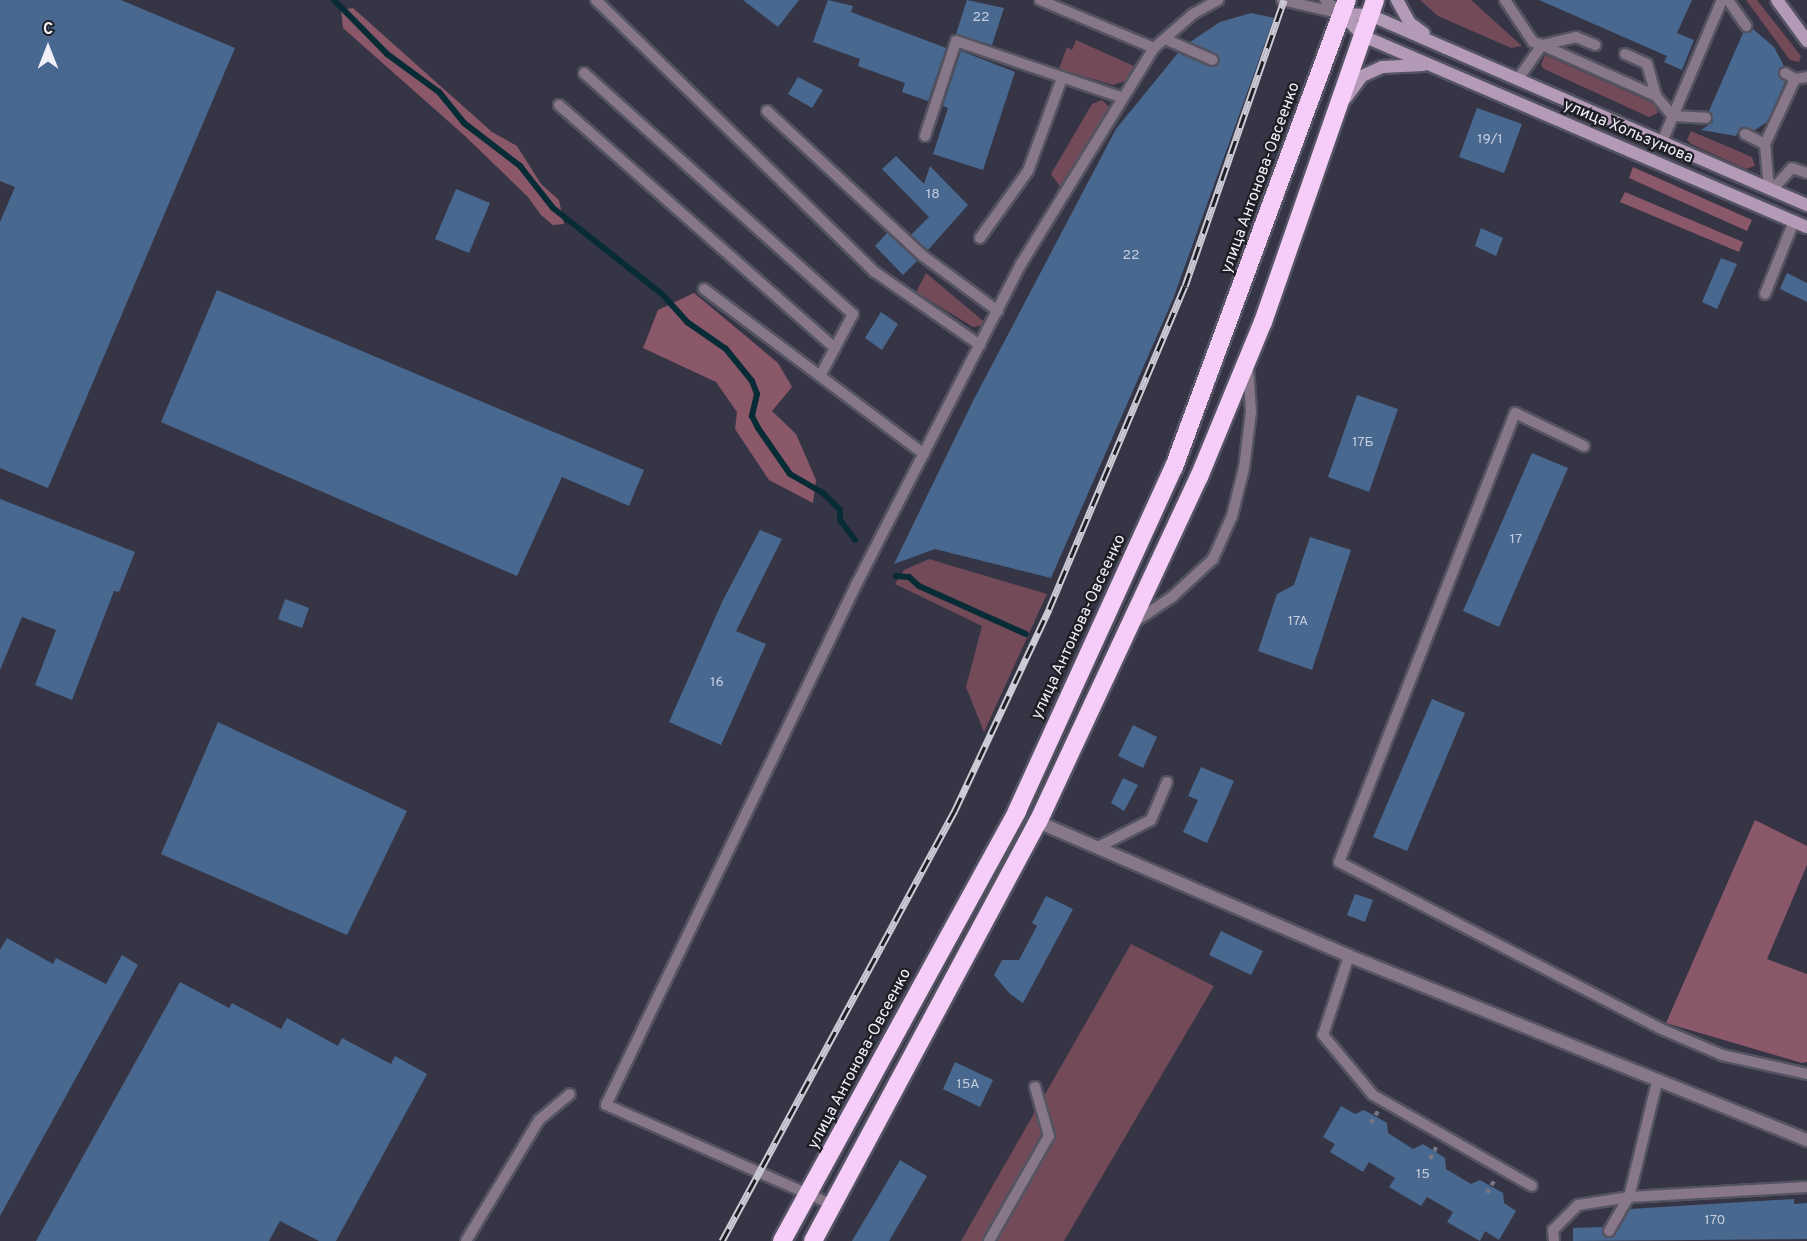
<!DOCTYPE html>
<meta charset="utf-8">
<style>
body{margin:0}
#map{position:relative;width:1807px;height:1241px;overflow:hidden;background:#363545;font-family:Overpass,sans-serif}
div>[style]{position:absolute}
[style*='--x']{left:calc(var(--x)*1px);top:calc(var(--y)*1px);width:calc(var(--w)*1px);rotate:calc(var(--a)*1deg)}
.green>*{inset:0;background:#724a58}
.forest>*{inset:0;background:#8b5869}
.stream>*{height:6px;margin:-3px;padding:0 3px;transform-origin:3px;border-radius:3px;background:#082c36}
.building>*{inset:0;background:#49688f}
.path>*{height:4px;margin-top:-2px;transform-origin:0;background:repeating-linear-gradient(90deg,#787785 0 4.5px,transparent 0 9px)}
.roads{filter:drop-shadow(2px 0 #545362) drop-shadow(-2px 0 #545362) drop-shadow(0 2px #545362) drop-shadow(0 -2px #545362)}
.lane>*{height:10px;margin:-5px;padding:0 5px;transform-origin:5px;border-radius:5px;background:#877788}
.street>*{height:12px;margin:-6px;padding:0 6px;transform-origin:6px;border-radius:6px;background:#877788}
.secondary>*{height:12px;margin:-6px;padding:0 6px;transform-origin:6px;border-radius:6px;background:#b39ab6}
.highway>*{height:18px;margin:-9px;padding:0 9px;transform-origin:9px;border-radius:9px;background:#f5cdf8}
.rail>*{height:7px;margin-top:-3.5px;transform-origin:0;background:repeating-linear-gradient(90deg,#1e1e25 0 14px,#cbcad5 0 28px);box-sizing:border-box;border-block:2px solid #cbcad5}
span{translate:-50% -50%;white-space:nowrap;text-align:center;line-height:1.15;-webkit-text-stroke:4.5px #1e1e25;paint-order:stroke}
.number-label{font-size:14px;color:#c6cdde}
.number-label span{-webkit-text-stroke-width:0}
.street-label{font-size:16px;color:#f0eff9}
.north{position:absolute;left:18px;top:18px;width:60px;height:60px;-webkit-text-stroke:4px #1e1e25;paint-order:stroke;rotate:0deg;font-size:16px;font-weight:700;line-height:24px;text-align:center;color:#f0eff9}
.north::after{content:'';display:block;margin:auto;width:21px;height:27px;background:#f0eff9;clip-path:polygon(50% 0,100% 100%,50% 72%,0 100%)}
</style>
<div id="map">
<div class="green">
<i style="clip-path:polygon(1420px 0,1471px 0,1522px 46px,1511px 48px,1438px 16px)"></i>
<i style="clip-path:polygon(1746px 0,1757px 0,1801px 56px,1799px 62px,1790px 60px)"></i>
<i style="clip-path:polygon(1076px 40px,1136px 67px,1132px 79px,1113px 85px,1059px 69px,1067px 47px,1072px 50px)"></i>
<i style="clip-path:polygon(1545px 55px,1655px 104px,1658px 113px,1649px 117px,1544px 69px,1541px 65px)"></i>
<i style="clip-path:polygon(1102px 100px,1109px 107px,1107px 120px,1061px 188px,1051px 174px,1092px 104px)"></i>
<i style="clip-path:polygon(1691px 131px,1752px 157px,1755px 166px,1746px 169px,1691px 144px,1687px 140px)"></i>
<i style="clip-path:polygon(926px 273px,988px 325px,973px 327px,916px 292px)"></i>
<i style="clip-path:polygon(929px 559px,1047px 594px,984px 732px,966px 687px,982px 626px,895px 584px,904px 570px)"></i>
<i style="clip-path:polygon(1131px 944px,1214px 986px,1064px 1241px,961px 1241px)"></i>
</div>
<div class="forest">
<i style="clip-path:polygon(353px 8px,492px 132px,517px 146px,541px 184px,559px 200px,564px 224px,553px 225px,541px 215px,528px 197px,465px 136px,343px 28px,341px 10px)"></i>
<i style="clip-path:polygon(1633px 167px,1752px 220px,1747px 231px,1629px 178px)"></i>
<i style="clip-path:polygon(1625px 192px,1743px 242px,1739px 252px,1620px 202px)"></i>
<i style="clip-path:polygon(694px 293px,778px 363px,792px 387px,772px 411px,796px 434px,816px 480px,813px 503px,769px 480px,735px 429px,737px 412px,716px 382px,643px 348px,658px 310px)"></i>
<i style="clip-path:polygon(1755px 820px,1807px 846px,1807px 865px,1767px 959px,1807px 974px,1807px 1062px,1802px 1063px,1666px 1023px)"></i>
</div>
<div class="stream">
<i style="--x:334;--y:0;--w:76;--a:45.5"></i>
<i style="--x:387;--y:54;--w:64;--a:36.2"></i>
<i style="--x:439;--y:92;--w:40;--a:51"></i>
<i style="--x:464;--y:123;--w:71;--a:37.5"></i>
<i style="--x:520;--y:166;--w:53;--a:51.8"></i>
<i style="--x:553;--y:208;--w:139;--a:38.3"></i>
<i style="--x:662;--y:294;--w:38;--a:48"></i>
<i style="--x:687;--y:322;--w:47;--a:34.7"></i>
<i style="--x:726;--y:349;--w:41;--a:50.9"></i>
<i style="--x:752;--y:381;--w:14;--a:69"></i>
<i style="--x:757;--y:394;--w:23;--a:103"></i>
<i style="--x:752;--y:416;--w:13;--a:63"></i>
<i style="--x:758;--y:428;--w:56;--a:55.2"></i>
<i style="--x:790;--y:474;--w:38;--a:30"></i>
<i style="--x:823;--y:493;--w:24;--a:45"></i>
<i style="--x:840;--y:510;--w:10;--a:90"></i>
<i style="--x:840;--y:520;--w:25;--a:53"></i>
<i style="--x:896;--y:576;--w:13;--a:4"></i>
<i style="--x:909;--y:577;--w:13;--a:42"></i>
<i style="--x:919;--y:586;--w:117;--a:24.2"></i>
</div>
<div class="building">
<i style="clip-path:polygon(0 0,121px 0,235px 48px,48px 488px,0 468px,0 222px,15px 187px,0 181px)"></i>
<i style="clip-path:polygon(743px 0,799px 0,778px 27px)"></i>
<i style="clip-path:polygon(828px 0,853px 6px,851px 12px,946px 48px,928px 101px,902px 92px,905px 83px,858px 66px,860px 59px,813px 42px)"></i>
<i style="clip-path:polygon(967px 0,1004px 8px,992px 45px,956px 34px)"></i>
<i style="clip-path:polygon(1539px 0,1692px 0,1677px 33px,1694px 40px,1682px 70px,1664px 62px,1667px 56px)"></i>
<i style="clip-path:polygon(1251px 13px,1274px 18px,1173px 299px,1051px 578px,935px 549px,894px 564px,973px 401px,1116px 129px,1178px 53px,1210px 67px,1218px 66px,1219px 55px,1190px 42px,1220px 22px)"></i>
<i style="clip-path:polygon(1753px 29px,1774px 47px,1784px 66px,1778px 73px,1785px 82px,1767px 122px,1755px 130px,1741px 127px,1736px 136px,1701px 130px,1713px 122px,1709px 111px,1743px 33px)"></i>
<i style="clip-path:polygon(961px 51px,1015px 72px,983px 170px,933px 154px,948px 108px,943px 106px)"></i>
<i style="clip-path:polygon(798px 77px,823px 90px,812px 108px,788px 94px)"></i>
<i style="clip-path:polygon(1477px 108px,1522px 124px,1504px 173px,1459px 157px)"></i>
<i style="clip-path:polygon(896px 156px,924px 184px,930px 166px,968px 205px,928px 250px,911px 235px,929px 217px,882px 169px)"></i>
<i style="clip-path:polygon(456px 189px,490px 203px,469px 253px,435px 239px)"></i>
<i style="clip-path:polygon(1481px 228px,1503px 238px,1496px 256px,1475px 246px)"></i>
<i style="clip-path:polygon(887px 233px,917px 261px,903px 275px,875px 246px)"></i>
<i style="clip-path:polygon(1721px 258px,1737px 264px,1717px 309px,1702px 302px)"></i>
<i style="clip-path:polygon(1787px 273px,1807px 283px,1807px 302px,1780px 289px)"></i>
<i style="clip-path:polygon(217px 290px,644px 470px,629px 506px,562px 477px,517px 576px,161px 422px)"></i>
<i style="clip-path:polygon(881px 312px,898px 324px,882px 350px,865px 338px)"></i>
<i style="clip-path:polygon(1357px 395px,1398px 409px,1369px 492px,1328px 477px)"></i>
<i style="clip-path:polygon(1532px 453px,1568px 468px,1499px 627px,1463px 611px)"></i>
<i style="clip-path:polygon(0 499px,135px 552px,119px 592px,114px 591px,72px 700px,35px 685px,56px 630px,22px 617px,0 670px)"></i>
<i style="clip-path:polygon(760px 530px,782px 539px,736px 631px,766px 644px,721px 745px,669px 722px,723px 600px)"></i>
<i style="clip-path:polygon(1310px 537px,1351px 550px,1312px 670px,1258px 651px,1277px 594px,1294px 585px)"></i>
<i style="clip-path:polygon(285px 599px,309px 608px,302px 628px,278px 619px)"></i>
<i style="clip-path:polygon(1432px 699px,1465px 713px,1407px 851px,1373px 837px)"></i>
<i style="clip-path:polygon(218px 722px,407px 811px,347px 935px,161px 854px)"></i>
<i style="clip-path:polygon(1133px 725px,1157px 737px,1143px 768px,1118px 756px)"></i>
<i style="clip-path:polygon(1201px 767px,1234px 781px,1207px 843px,1183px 832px,1198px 800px,1188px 796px)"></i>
<i style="clip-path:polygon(1123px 778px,1138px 785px,1124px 811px,1111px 803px)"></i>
<i style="clip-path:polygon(1355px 894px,1373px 900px,1365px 922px,1347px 915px)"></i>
<i style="clip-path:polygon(1046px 896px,1073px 909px,1023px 1003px,1010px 994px,994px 975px,1002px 960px,1019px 960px,1037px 926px,1032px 923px)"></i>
<i style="clip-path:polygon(1221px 931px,1263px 951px,1251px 975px,1209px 955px)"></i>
<i style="clip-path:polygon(7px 938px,53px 964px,56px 958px,106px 984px,122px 955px,138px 965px,0 1216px,0 950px)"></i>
<i style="clip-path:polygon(180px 982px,229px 1008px,232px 1003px,281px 1029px,287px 1018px,338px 1046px,342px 1038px,391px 1064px,395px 1056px,427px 1074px,336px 1241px,319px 1241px,280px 1221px,269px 1241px,36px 1241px)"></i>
<i style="clip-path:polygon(955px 1062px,993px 1080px,980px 1107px,943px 1089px)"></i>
<i style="clip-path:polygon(1341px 1106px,1355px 1114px,1364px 1110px,1387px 1123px,1388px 1133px,1413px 1149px,1423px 1144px,1445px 1158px,1446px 1169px,1471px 1184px,1480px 1180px,1503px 1193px,1504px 1203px,1516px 1211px,1499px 1240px,1485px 1231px,1480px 1241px,1447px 1222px,1453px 1212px,1427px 1197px,1421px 1206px,1389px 1187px,1395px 1178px,1369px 1162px,1363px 1172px,1330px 1152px,1335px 1144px,1323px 1137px)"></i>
<i style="clip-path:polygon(900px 1160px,927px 1176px,889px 1241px,852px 1241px)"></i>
<i style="clip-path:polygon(1794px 1199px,1794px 1204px,1807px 1203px,1807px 1239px,1573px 1241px,1573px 1228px,1603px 1227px,1603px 1235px,1612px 1238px,1630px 1209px)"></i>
</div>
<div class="path">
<i style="--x:1371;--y:1123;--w:14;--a:-60"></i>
<i style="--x:1430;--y:1159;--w:15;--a:-62"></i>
<i style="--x:1487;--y:1193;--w:14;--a:-60"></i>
</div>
<div class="roads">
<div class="lane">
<i style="--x:596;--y:0;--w:390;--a:44.3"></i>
<i style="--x:875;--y:272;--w:128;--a:34.8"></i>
<i style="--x:1040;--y:0;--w:124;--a:22.8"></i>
<i style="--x:1282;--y:0;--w:62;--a:13.1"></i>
<i style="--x:1325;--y:0;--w:19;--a:39"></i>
<i style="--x:1505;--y:0;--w:50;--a:56.3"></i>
<i style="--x:1533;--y:42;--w:9;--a:18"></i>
<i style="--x:1542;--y:45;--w:35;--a:-13"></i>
<i style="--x:1576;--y:37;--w:21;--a:23"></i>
<i style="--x:1728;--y:0;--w:32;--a:55"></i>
<i style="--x:1165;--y:39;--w:52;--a:23.6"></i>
<i style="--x:1625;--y:54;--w:24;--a:24"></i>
<i style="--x:1647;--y:64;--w:33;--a:74"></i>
<i style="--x:584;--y:73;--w:361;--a:41.9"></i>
<i style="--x:853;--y:314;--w:70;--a:118"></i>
<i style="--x:1785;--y:73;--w:12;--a:31"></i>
<i style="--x:1795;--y:79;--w:12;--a:-9"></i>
<i style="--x:1518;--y:79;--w:42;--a:-54.8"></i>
<i style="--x:1542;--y:45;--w:125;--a:24.1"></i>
<i style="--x:1656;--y:96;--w:26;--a:50"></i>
<i style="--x:1673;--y:116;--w:33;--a:3"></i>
<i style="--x:1795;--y:79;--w:72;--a:114.8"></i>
<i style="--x:1765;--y:144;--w:35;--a:85"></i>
<i style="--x:1768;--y:179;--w:11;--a:63"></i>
<i style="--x:1773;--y:189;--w:28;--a:-48"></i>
<i style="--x:1792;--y:168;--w:16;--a:18"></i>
<i style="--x:559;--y:105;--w:368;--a:41.4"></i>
<i style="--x:767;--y:111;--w:213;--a:42.9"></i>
<i style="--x:923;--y:256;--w:93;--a:36.3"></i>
<i style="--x:1745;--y:134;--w:22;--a:27"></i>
<i style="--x:925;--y:136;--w:100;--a:-71.9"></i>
<i style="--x:956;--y:41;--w:176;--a:18.8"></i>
<i style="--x:1662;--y:142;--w:154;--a:-67.1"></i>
<i style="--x:980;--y:238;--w:82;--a:-54.4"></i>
<i style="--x:1028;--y:171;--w:99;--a:-69.9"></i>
<i style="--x:704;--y:289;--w:275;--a:36.9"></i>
<i style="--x:1765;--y:294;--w:79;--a:-68.3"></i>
<i style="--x:1584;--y:446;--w:76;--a:-154.4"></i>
<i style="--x:1515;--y:413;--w:482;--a:111.4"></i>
<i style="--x:1339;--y:862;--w:360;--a:27.4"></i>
<i style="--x:1659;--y:1028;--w:69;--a:23.2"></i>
<i style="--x:1722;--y:1055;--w:87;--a:12.6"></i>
<i style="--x:1133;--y:623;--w:47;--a:-33.7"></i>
<i style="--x:1172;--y:597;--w:56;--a:-42.8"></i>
<i style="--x:1213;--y:559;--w:47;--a:-66.2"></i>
<i style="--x:1232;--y:516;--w:49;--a:-76"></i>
<i style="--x:1244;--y:468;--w:56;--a:-82.9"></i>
<i style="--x:1251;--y:412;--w:46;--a:-93.7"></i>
<i style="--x:1098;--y:847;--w:59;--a:-27"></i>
<i style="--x:1151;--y:820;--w:41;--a:-67.2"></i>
<i style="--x:1349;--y:956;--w:83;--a:108.2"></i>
<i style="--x:1323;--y:1035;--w:78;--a:50.2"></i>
<i style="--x:1373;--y:1095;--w:183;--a:29.8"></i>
<i style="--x:833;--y:1205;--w:248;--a:-156.2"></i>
<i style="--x:606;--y:1105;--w:579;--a:-64.32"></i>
<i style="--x:857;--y:583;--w:359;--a:-62.8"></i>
<i style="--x:1021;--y:264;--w:254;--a:-58.4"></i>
<i style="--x:1154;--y:48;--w:52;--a:-41.1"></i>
<i style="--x:1193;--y:14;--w:29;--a:-29"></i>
<i style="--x:1609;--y:1231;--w:39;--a:-60"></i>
<i style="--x:1629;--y:1197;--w:118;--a:-76.3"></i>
<i style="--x:466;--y:1241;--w:141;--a:-58.9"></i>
<i style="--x:539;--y:1120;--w:40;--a:-40"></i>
<i style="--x:989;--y:1241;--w:121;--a:-60.3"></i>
<i style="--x:1049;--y:1136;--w:51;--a:-105.9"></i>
<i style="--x:1554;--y:1241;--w:11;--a:-95"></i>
<i style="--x:1553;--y:1230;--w:35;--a:-45"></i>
<i style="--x:1578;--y:1205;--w:52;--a:-8.9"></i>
<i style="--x:1629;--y:1197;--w:178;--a:-3.2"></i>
</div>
<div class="street">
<i style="--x:1038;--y:822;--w:339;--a:23.3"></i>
<i style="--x:1349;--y:956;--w:494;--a:21.9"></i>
</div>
<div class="secondary">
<i style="--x:1397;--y:0;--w:26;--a:61"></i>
<i style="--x:1410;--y:23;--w:17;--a:36"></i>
<i style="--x:1777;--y:0;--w:51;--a:53.8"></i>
<i style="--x:1342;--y:14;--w:30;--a:46"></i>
<i style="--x:1363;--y:36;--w:483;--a:23.3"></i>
<i style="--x:1342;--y:14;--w:28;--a:2"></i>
<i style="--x:1370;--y:15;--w:477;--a:23.5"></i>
<i style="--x:1346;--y:98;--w:27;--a:-54"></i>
<i style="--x:1362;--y:76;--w:22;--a:-24"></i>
<i style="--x:1382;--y:67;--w:41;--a:-2.8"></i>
</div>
<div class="highway">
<i style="--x:782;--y:1241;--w:490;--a:-61.3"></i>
<i style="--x:1017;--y:811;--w:378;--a:-65.5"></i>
<i style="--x:1174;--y:467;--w:498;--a:-69.7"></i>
<i style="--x:813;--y:1241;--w:476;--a:-61.8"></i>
<i style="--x:1038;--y:822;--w:381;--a:-65"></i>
<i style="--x:1199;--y:477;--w:168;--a:-67.6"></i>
<i style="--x:1263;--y:322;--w:341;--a:-70.8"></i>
</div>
</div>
<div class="rail">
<i style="--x:722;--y:1241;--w:490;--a:-61.6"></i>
<i style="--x:955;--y:810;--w:222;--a:-64.9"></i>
<i style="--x:1049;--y:609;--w:350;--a:-67.2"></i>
<i style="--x:1185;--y:286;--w:303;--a:-70.9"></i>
</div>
<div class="number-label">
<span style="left:981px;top:18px">22</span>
<span style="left:1490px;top:140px">19/1</span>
<span style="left:933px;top:195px">18</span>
<span style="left:1131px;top:256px">22</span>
<span style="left:1363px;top:443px">17Б</span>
<span style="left:1516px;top:540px">17</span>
<span style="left:1298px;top:622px">17А</span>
<span style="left:717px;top:683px">16</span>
<span style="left:968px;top:1085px">15А</span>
<span style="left:1423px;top:1175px">15</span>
<span style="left:1715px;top:1221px">170</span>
</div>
<div class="street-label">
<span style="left:1628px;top:132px;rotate:23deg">улица Хользунова</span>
<span style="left:1261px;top:178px;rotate:-70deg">улица Антонова-Овсеенко</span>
<span style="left:1079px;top:627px;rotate:-65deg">улица Антонова-Овсеенко</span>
<span style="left:860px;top:1059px;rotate:-62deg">улица Антонова-Овсеенко</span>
</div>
<div class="north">С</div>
</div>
